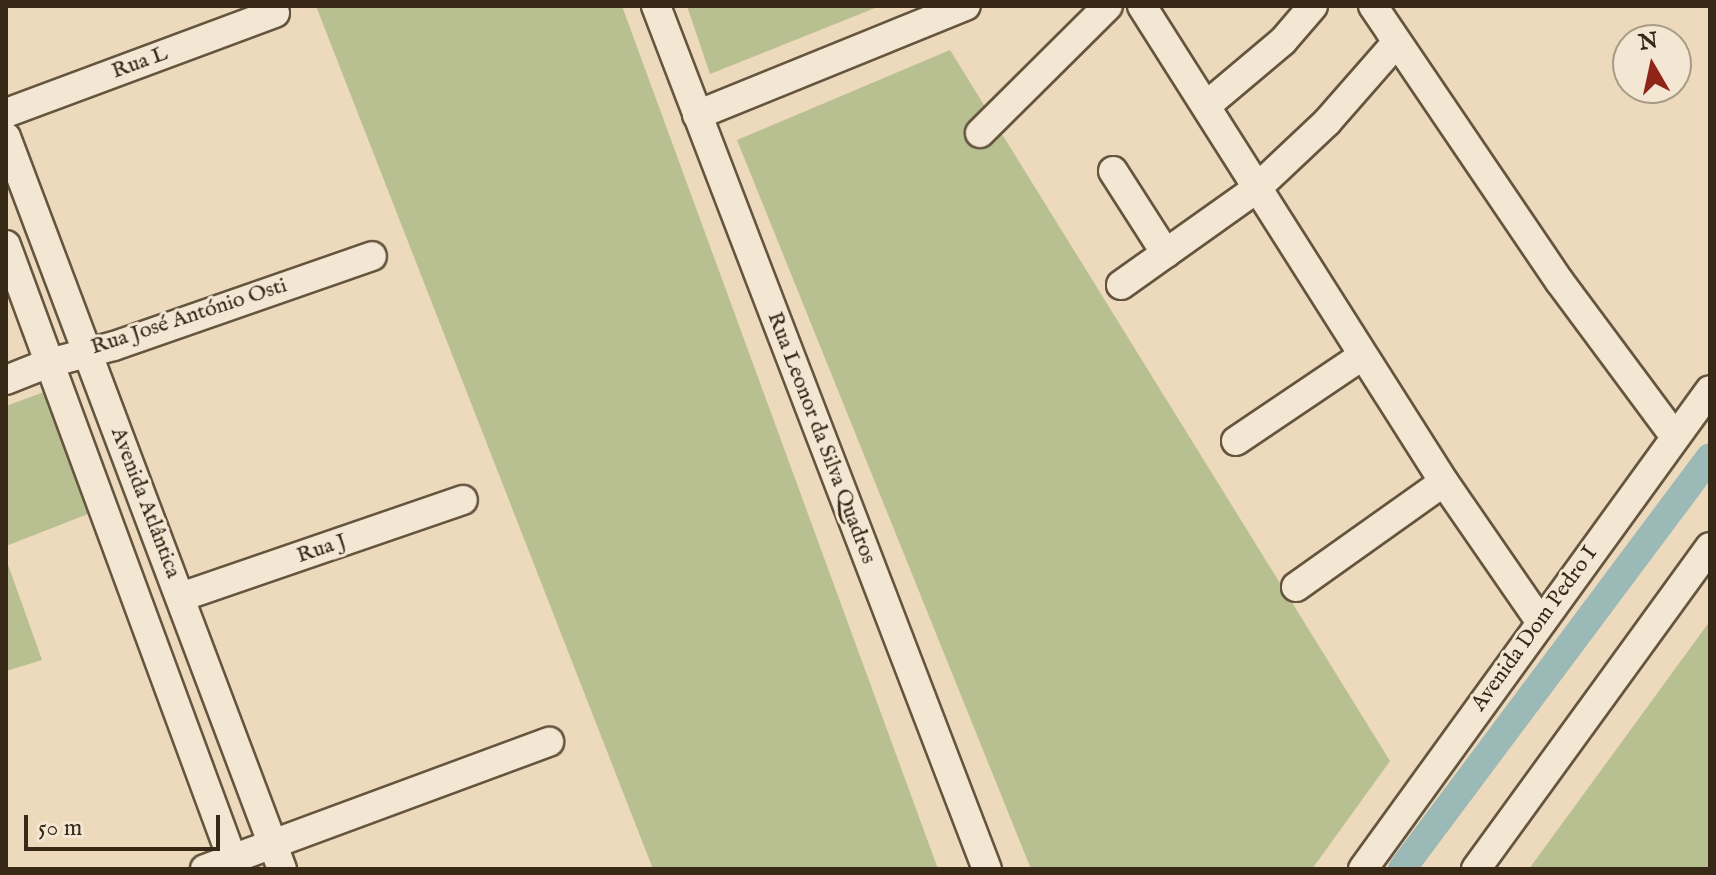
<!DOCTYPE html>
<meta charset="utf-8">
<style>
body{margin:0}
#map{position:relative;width:1716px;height:875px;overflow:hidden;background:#edd9bb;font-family:"IM FELL English",serif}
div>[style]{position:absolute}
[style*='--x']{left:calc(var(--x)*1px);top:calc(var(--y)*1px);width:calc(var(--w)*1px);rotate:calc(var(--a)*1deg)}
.green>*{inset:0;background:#b8bf90}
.canal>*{height:28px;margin:-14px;padding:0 14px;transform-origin:14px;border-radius:14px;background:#9ab9b7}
.roads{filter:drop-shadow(2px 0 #65553f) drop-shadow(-2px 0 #65553f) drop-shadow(0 2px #65553f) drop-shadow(0 -2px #65553f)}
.minor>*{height:28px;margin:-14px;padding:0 14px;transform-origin:14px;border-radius:14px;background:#f3e6d3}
span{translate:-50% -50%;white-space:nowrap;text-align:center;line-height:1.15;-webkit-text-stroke:6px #f3e6d3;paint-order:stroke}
.street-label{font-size:22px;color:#382916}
.frame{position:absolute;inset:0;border:8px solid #382916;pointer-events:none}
.north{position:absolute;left:1612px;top:24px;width:80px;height:80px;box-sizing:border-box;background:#f3e6d3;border:2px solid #a89a87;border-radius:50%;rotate:351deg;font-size:22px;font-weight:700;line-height:32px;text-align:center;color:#382916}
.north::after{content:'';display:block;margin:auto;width:28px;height:36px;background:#8f2418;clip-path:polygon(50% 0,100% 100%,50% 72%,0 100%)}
.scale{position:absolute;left:24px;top:815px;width:196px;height:36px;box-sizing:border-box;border:4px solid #382916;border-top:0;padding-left:10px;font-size:24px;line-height:28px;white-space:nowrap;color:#382916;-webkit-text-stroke:6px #f3e6d3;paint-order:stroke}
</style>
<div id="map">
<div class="green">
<i style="clip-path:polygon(316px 6px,622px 6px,938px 869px,653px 869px)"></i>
<i style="clip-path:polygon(687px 6px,880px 6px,710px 74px)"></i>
<i style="clip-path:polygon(950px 50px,1390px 761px,1312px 869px,1031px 869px,737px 140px)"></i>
<i style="clip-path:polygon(44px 392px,88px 514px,6px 546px,6px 406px)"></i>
<i style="clip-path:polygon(6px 559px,42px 660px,6px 671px)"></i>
<i style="clip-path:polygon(1710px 621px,1710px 869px,1529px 869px)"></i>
</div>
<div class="canal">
<i style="--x:1402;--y:869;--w:514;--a:-53.22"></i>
</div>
<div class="roads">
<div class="minor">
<i style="--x:656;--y:6;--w:924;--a:69.02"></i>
<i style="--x:1142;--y:6;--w:564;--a:57.61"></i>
<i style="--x:1444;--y:482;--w:169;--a:55.4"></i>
<i style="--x:1373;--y:6;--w:333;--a:55.9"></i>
<i style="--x:1560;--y:282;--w:193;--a:53.4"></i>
<i style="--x:1207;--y:105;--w:99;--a:-40.1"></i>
<i style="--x:1283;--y:41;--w:46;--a:-49.4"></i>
<i style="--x:6;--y:113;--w:287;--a:-20.4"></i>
<i style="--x:697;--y:115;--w:290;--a:-22.1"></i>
<i style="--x:980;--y:133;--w:180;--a:-44.8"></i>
<i style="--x:6;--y:137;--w:782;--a:69.34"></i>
<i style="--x:1113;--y:171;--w:98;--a:57.4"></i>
<i style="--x:6;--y:245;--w:665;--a:69.77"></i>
<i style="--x:1121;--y:285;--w:166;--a:-35.4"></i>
<i style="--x:1256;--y:189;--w:98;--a:-43.3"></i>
<i style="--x:1327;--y:122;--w:106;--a:-48.8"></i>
<i style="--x:6;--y:380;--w:46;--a:-21.6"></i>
<i style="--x:49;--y:363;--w:67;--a:-14.7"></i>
<i style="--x:114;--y:346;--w:273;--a:-19.2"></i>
<i style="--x:1236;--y:441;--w:152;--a:-34"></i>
<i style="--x:1296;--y:587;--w:181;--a:-35.4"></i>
<i style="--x:181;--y:597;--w:298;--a:-19"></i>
<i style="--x:205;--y:869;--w:367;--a:-20.3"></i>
<i style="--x:1363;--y:869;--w:591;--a:-54.08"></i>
<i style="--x:1476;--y:869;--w:398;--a:-54"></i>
</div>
</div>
<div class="street-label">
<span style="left:140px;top:63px;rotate:-20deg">Rua L</span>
<span style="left:189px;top:317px;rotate:-18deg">Rua José António Osti</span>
<span style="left:821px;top:438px;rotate:69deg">Rua Leonor da Silva Quadros</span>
<span style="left:145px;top:503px;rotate:69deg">Avenida Atlântica</span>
<span style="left:322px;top:549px;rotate:-19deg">Rua J</span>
<span style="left:1535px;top:629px;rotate:-54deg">Avenida Dom Pedro I</span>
</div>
<div class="frame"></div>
<div class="north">N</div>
<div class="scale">50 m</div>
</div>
